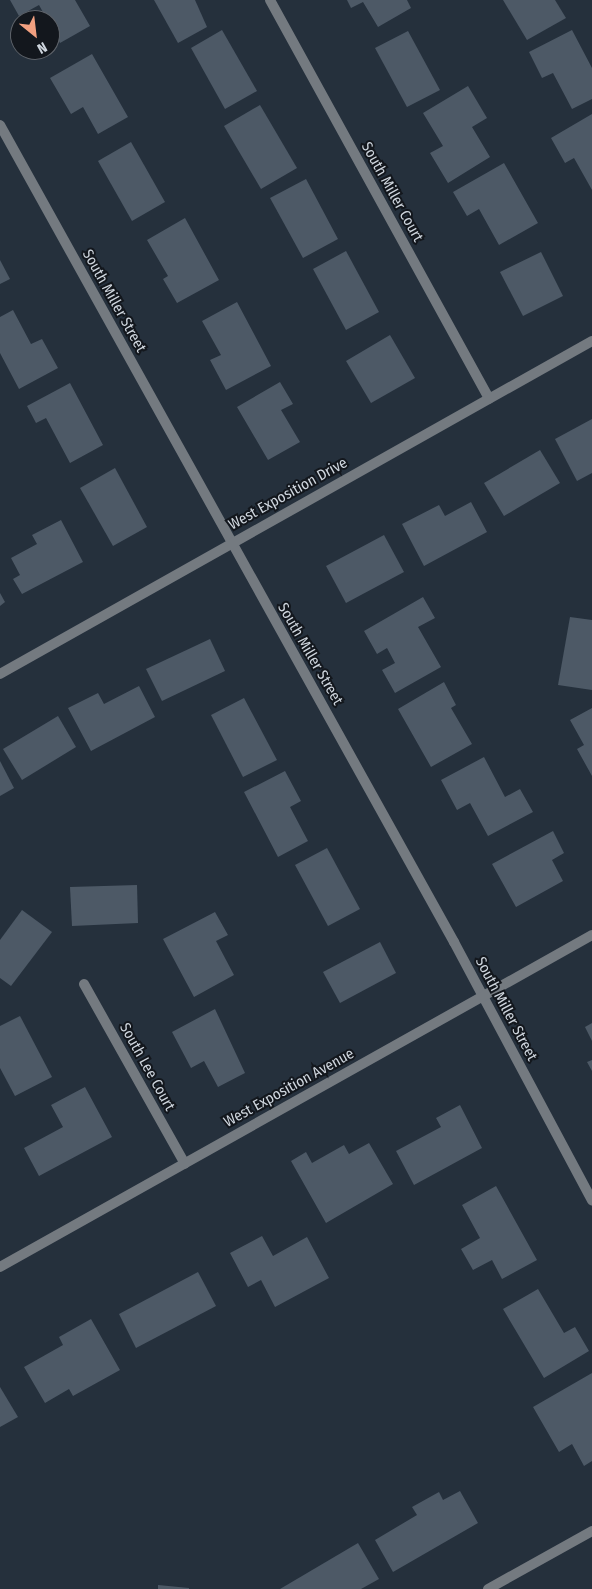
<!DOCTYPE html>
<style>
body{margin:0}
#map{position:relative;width:592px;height:1589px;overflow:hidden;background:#25303c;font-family:"Fira Sans Condensed",sans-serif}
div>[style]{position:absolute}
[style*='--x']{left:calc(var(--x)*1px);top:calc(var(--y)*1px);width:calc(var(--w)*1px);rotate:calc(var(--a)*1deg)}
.building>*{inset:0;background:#4d5966}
.street>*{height:10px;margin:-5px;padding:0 5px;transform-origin:5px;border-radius:5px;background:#747a80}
span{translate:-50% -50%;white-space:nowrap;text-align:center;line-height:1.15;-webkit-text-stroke:4px #13171d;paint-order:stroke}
.street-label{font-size:15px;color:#cfd6de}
.north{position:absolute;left:10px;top:10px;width:50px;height:50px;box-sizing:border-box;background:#13171d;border:1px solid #5e636a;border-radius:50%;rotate:151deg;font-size:14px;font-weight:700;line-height:20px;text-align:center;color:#cfd6de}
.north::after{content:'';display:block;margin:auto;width:18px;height:22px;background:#f2a080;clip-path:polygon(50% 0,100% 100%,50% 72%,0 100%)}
</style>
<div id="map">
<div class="building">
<i style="clip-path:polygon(10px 0,75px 0,90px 26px,60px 43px,39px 5px,19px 16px)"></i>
<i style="clip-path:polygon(154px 0,195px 0,207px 27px,178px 43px)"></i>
<i style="clip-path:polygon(347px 0,407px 0,411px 8px,378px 27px,363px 2px,351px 8px)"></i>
<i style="clip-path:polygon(503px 0,555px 0,566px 18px,527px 40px)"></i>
<i style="clip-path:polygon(222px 30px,257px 91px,225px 109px,191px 48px)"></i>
<i style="clip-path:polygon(572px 30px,592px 68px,592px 99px,572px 109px,553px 73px,542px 78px,529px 52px)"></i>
<i style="clip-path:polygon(408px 31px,440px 90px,407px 107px,375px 48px)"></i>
<i style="clip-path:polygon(92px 54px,128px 117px,98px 134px,83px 107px,71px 114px,50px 78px)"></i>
<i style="clip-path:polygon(468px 86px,487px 118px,472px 127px,490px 157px,448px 183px,430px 153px,443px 146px,423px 113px)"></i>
<i style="clip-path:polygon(260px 105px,297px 168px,261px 189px,224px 126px)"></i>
<i style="clip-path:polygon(592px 114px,592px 190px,574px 158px,565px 163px,551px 138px)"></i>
<i style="clip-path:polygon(131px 142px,165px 202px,132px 221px,98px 161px)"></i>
<i style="clip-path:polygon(504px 163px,538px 223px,499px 245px,479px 209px,467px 216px,453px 192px)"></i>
<i style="clip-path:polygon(306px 179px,338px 239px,303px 258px,270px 198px)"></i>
<i style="clip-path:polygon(185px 218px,219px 280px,177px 303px,163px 279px,168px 276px,147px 240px)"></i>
<i style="clip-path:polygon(346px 251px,379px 312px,346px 330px,313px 269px)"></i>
<i style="clip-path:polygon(541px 252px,563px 296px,523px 316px,500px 272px)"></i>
<i style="clip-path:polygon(0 260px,10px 279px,0 284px)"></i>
<i style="clip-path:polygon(237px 302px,271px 366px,226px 390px,210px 360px,221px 355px,202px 321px)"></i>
<i style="clip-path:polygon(13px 310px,31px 344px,42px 339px,58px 368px,19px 389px,0 353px,0 317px)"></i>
<i style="clip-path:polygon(390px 335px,415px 378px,371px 403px,346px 361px)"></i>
<i style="clip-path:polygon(280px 382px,293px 404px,281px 410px,300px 442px,268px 460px,237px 407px)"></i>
<i style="clip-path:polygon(70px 383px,103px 445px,70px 463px,46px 418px,36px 423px,27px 406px)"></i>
<i style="clip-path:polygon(592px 419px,592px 473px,577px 481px,555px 439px)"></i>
<i style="clip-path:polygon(540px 450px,560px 483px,504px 516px,484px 483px)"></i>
<i style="clip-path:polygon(115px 468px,147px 527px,113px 546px,80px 488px)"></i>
<i style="clip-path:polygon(471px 502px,487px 532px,424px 566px,402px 524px,439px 505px,445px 516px)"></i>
<i style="clip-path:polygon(61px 520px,83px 562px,22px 594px,13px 579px,20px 575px,11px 558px,37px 544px,32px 535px)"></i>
<i style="clip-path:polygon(384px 535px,404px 572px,346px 603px,326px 566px)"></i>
<i style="clip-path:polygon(0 593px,5px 602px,0 606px)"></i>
<i style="clip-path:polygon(423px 597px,435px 618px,418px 627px,441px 667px,395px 693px,382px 670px,395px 663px,387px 648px,377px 654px,364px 631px)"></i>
<i style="clip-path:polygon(570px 617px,592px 620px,592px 690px,558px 685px)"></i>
<i style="clip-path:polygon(210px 639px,225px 671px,162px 701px,146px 669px)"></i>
<i style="clip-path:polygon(444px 682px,456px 705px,451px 708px,472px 744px,431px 767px,398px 709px)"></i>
<i style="clip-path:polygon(139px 686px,155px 717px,91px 751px,68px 708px,98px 693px,104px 704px)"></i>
<i style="clip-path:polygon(244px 698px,277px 760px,243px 777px,211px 715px)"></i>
<i style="clip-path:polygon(592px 708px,592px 776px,577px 749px,584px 745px,570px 720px)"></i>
<i style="clip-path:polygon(58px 716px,76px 747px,22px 780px,3px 749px)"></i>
<i style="clip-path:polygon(484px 757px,505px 797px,520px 789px,533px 812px,488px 836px,470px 803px,457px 810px,441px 780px)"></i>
<i style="clip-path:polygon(0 761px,14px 788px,0 796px)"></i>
<i style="clip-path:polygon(285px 771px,301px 801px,290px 807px,308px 841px,278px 857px,244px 792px)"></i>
<i style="clip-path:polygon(553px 831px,564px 853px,552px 860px,563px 881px,516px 907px,492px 864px)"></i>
<i style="clip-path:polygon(327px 848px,360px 909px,328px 926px,295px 865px)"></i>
<i style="clip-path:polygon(137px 885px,138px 923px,72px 926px,70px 887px)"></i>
<i style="clip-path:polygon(22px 910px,52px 932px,11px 986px,0 978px,0 940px)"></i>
<i style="clip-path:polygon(215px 912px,228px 935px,216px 941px,234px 975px,194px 997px,163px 939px)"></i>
<i style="clip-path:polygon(380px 942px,396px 973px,340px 1003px,323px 972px)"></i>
<i style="clip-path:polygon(215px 1009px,245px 1073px,218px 1087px,204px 1061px,191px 1068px,172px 1032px)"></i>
<i style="clip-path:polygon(20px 1016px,52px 1077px,15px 1096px,0 1068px,0 1026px)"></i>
<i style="clip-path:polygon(592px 1023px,592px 1041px,585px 1027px)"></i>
<i style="clip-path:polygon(592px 1060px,592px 1071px,587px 1062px)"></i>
<i style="clip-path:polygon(85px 1087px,112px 1137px,39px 1176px,24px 1148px,63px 1127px,51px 1105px)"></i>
<i style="clip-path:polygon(460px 1105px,482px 1148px,414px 1185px,396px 1151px,441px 1127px,436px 1118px)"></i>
<i style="clip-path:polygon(369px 1143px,393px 1184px,326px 1223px,291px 1161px,306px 1152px,312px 1163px,344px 1145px,349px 1154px)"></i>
<i style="clip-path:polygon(496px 1186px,537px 1260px,502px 1279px,492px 1260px,473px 1270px,461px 1249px,480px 1238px,462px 1205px)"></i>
<i style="clip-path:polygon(262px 1236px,273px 1256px,307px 1237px,329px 1278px,275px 1307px,261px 1280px,248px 1287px,230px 1253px)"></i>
<i style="clip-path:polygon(198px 1272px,216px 1306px,136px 1348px,119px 1314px)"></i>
<i style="clip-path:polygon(538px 1289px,564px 1333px,575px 1327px,589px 1351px,544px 1378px,503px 1309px)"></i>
<i style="clip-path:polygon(91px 1319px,120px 1370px,73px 1396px,69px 1389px,45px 1403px,24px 1367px,63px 1345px,59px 1337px)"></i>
<i style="clip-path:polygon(592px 1373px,592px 1461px,584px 1466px,572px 1444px,559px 1452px,533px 1407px)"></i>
<i style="clip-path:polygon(0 1387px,18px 1417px,0 1427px)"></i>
<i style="clip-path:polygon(460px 1491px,478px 1523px,393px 1572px,375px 1540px,417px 1515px,412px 1507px,439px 1492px,443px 1500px)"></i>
<i style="clip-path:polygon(358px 1543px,379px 1579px,361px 1589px,280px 1589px)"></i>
<i style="clip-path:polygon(158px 1585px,189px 1588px,189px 1589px,158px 1589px)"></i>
</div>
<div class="street">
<i style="--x:270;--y:0;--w:455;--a:61.2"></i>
<i style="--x:0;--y:125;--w:935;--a:60.94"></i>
<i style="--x:454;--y:942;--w:293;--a:61.9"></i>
<i style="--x:0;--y:674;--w:679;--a:-29.36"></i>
<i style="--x:84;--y:984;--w:206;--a:60.7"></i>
<i style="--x:0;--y:1267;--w:679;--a:-29.28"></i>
<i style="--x:488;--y:1589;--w:119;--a:-29.1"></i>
</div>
<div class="street-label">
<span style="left:392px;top:192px;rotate:61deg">South Miller Court</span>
<span style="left:114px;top:301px;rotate:61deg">South Miller Street</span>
<span style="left:288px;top:494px;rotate:-29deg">West Exposition Drive</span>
<span style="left:310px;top:654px;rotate:60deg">South Miller Street</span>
<span style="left:506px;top:1009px;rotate:62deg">South Miller Street</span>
<span style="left:147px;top:1067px;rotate:61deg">South Lee Court</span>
<span style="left:289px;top:1088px;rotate:-29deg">West Exposition Avenue</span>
</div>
<div class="north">N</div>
</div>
